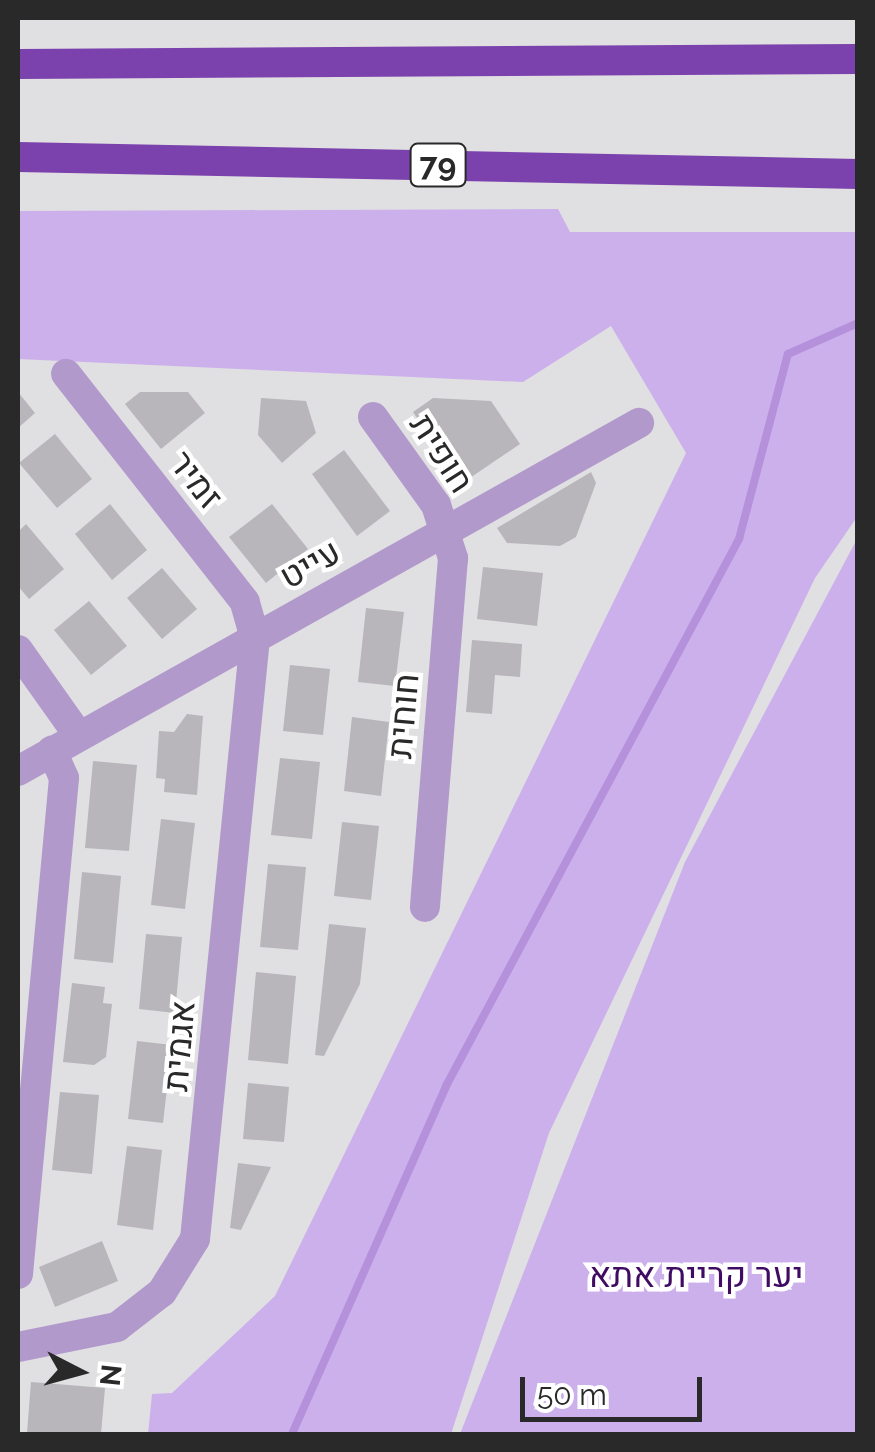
<!DOCTYPE html>
<meta charset="utf-8">
<style>
body{margin:0}
#map{position:relative;width:875px;height:1452px;overflow:hidden;background:#e0dfe2;font-family:Raleway,Heebo,sans-serif}
div>[style]{position:absolute}
[style*='--x']{left:calc(var(--x)*1px);top:calc(var(--y)*1px);width:calc(var(--w)*1px);rotate:calc(var(--a)*1deg)}
.green>*{inset:0;background:#ccb0ec}
.stream>*{height:8px;margin:-4px;padding:0 4px;transform-origin:4px;border-radius:4px;background:#b491da}
.building>*{inset:0;background:#b8b6ba}
.minor>*{height:30px;margin:-15px;padding:0 15px;transform-origin:15px;border-radius:15px;background:#b199cc}
.highway>*{height:30px;margin:-15px;padding:0 15px;transform-origin:15px;border-radius:15px;background:#7b41ad}
span{translate:-50% -50%;white-space:nowrap;text-align:center;line-height:1.15;-webkit-text-stroke:9px #fff;paint-order:stroke}
.shield-label span{padding:2px 8px;background:#fff;border:2px solid;border-radius:8px;-webkit-text-stroke-width:0}
.shield-label{font-size:32px;color:#29292a;font-weight:700}
.street-label{font-size:35px;color:#29292a}
.park-label{font-size:35px;color:#3f0b63}
.frame{position:absolute;inset:0;border:20px solid #29292a;pointer-events:none}
.north{position:absolute;left:30px;top:1322px;width:100px;height:100px;-webkit-text-stroke:8px #fff;paint-order:stroke;rotate:96deg;font-size:28px;font-weight:700;line-height:40px;text-align:center;color:#29292a}
.north::after{content:'';display:block;margin:auto;width:35px;height:45px;background:#29292a;clip-path:polygon(50% 0,100% 100%,50% 72%,0 100%)}
.scale{position:absolute;left:520px;top:1377px;width:182px;height:45px;box-sizing:border-box;border:5px solid #29292a;border-top:0;padding-left:12px;font-size:30px;line-height:35px;white-space:nowrap;color:#29292a;-webkit-text-stroke:8px #fff;paint-order:stroke}
</style>
<div id="map">
<div class="green">
<i style="clip-path:polygon(558px 209px,570px 232px,857px 232px,857px 517px,815px 578px,549px 1133px,451px 1434px,148px 1434px,152px 1394px,172px 1393px,275px 1296px,686px 453px,611px 326px,523px 382px,18px 359px,18px 211px)"></i>
<i style="clip-path:polygon(857px 539px,857px 1434px,460px 1434px,685px 862px)"></i>
</div>
<div class="stream">
<i style="--x:292;--y:1434;--w:381;--a:-66.1"></i>
<i style="--x:446;--y:1086;--w:621;--a:-61.82"></i>
<i style="--x:739;--y:539;--w:191;--a:-75.2"></i>
<i style="--x:788;--y:354;--w:77;--a:-23.9"></i>
</div>
<div class="building">
<i style="clip-path:polygon(18px 392px,35px 413px,18px 428px)"></i>
<i style="clip-path:polygon(140px 392px,188px 392px,205px 413px,161px 449px,125px 404px)"></i>
<i style="clip-path:polygon(261px 398px,306px 401px,316px 433px,282px 463px,258px 435px)"></i>
<i style="clip-path:polygon(433px 398px,491px 401px,520px 444px,461px 484px,413px 412px)"></i>
<i style="clip-path:polygon(55px 434px,92px 479px,57px 508px,19px 463px)"></i>
<i style="clip-path:polygon(344px 450px,390px 511px,357px 536px,312px 474px)"></i>
<i style="clip-path:polygon(591px 472px,596px 483px,576px 537px,560px 546px,507px 543px,497px 528px)"></i>
<i style="clip-path:polygon(110px 504px,147px 550px,112px 580px,75px 534px)"></i>
<i style="clip-path:polygon(272px 504px,308px 549px,266px 583px,229px 537px)"></i>
<i style="clip-path:polygon(26px 524px,64px 569px,29px 599px,18px 586px,18px 532px)"></i>
<i style="clip-path:polygon(483px 567px,543px 573px,537px 626px,477px 619px)"></i>
<i style="clip-path:polygon(162px 568px,197px 609px,162px 639px,127px 598px)"></i>
<i style="clip-path:polygon(89px 601px,127px 646px,91px 675px,54px 630px)"></i>
<i style="clip-path:polygon(366px 608px,404px 612px,395px 686px,358px 682px)"></i>
<i style="clip-path:polygon(472px 640px,522px 644px,520px 677px,495px 675px,492px 714px,466px 712px)"></i>
<i style="clip-path:polygon(290px 665px,330px 669px,323px 735px,283px 731px)"></i>
<i style="clip-path:polygon(187px 714px,203px 716px,197px 795px,164px 792px,165px 779px,156px 778px,159px 731px,174px 732px)"></i>
<i style="clip-path:polygon(352px 717px,389px 722px,381px 796px,344px 791px)"></i>
<i style="clip-path:polygon(280px 758px,320px 762px,312px 839px,271px 835px)"></i>
<i style="clip-path:polygon(93px 761px,137px 765px,129px 851px,85px 848px)"></i>
<i style="clip-path:polygon(161px 819px,195px 823px,185px 909px,151px 905px)"></i>
<i style="clip-path:polygon(342px 822px,379px 826px,371px 900px,334px 896px)"></i>
<i style="clip-path:polygon(268px 864px,306px 867px,298px 950px,260px 947px)"></i>
<i style="clip-path:polygon(82px 872px,121px 876px,113px 963px,74px 959px)"></i>
<i style="clip-path:polygon(329px 924px,366px 928px,360px 984px,324px 1056px,315px 1055px)"></i>
<i style="clip-path:polygon(146px 934px,182px 937px,175px 1013px,139px 1009px)"></i>
<i style="clip-path:polygon(256px 972px,296px 976px,288px 1064px,248px 1060px)"></i>
<i style="clip-path:polygon(72px 983px,105px 987px,103px 1003px,112px 1004px,106px 1057px,94px 1065px,63px 1062px)"></i>
<i style="clip-path:polygon(137px 1041px,172px 1045px,163px 1123px,128px 1119px)"></i>
<i style="clip-path:polygon(248px 1083px,289px 1087px,284px 1142px,243px 1139px)"></i>
<i style="clip-path:polygon(60px 1092px,99px 1095px,92px 1174px,52px 1170px)"></i>
<i style="clip-path:polygon(127px 1146px,162px 1150px,153px 1230px,117px 1225px)"></i>
<i style="clip-path:polygon(238px 1163px,271px 1167px,241px 1230px,230px 1228px)"></i>
<i style="clip-path:polygon(102px 1241px,118px 1281px,55px 1307px,39px 1267px)"></i>
<i style="clip-path:polygon(31px 1382px,105px 1388px,101px 1434px,27px 1433px)"></i>
</div>
<div class="minor">
<i style="--x:373;--y:417;--w:108;--a:54.4"></i>
<i style="--x:436;--y:505;--w:56;--a:72.2"></i>
<i style="--x:453;--y:558;--w:350;--a:94.6"></i>
<i style="--x:18;--y:650;--w:105;--a:54.7"></i>
<i style="--x:18;--y:771;--w:712;--a:-29.27"></i>
<i style="--x:18;--y:1274;--w:498;--a:-84.7"></i>
<i style="--x:64;--y:778;--w:30;--a:-114"></i>
<i style="--x:18;--y:1347;--w:101;--a:-11.4"></i>
<i style="--x:117;--y:1327;--w:57;--a:-37.9"></i>
<i style="--x:162;--y:1292;--w:62;--a:-58.1"></i>
<i style="--x:195;--y:1239;--w:604;--a:-84.3"></i>
<i style="--x:255;--y:638;--w:37;--a:-106"></i>
<i style="--x:245;--y:602;--w:290;--a:-128.1"></i>
</div>
<div class="highway">
<i style="--x:18;--y:64;--w:840;--a:-0.34"></i>
<i style="--x:18;--y:157;--w:840;--a:1.16"></i>
</div>
<div class="shield-label">
<span style="left:438px;top:165px">79</span>
</div>
<div class="street-label">
<span style="left:442px;top:453px;rotate:57deg">חופית</span>
<span style="left:196px;top:480px;rotate:52deg">זמיר</span>
<span style="left:310px;top:564px;rotate:-29deg">עייט</span>
<span style="left:403px;top:716px;rotate:-85deg">חוחית</span>
<span style="left:179px;top:1046px;rotate:-85deg">אגמית</span>
</div>
<div class="park-label">
<span style="left:696px;top:1275px">יער קריית אתא</span>
</div>
<div class="frame"></div>
<div class="north">N</div>
<div class="scale">50 m</div>
</div>
